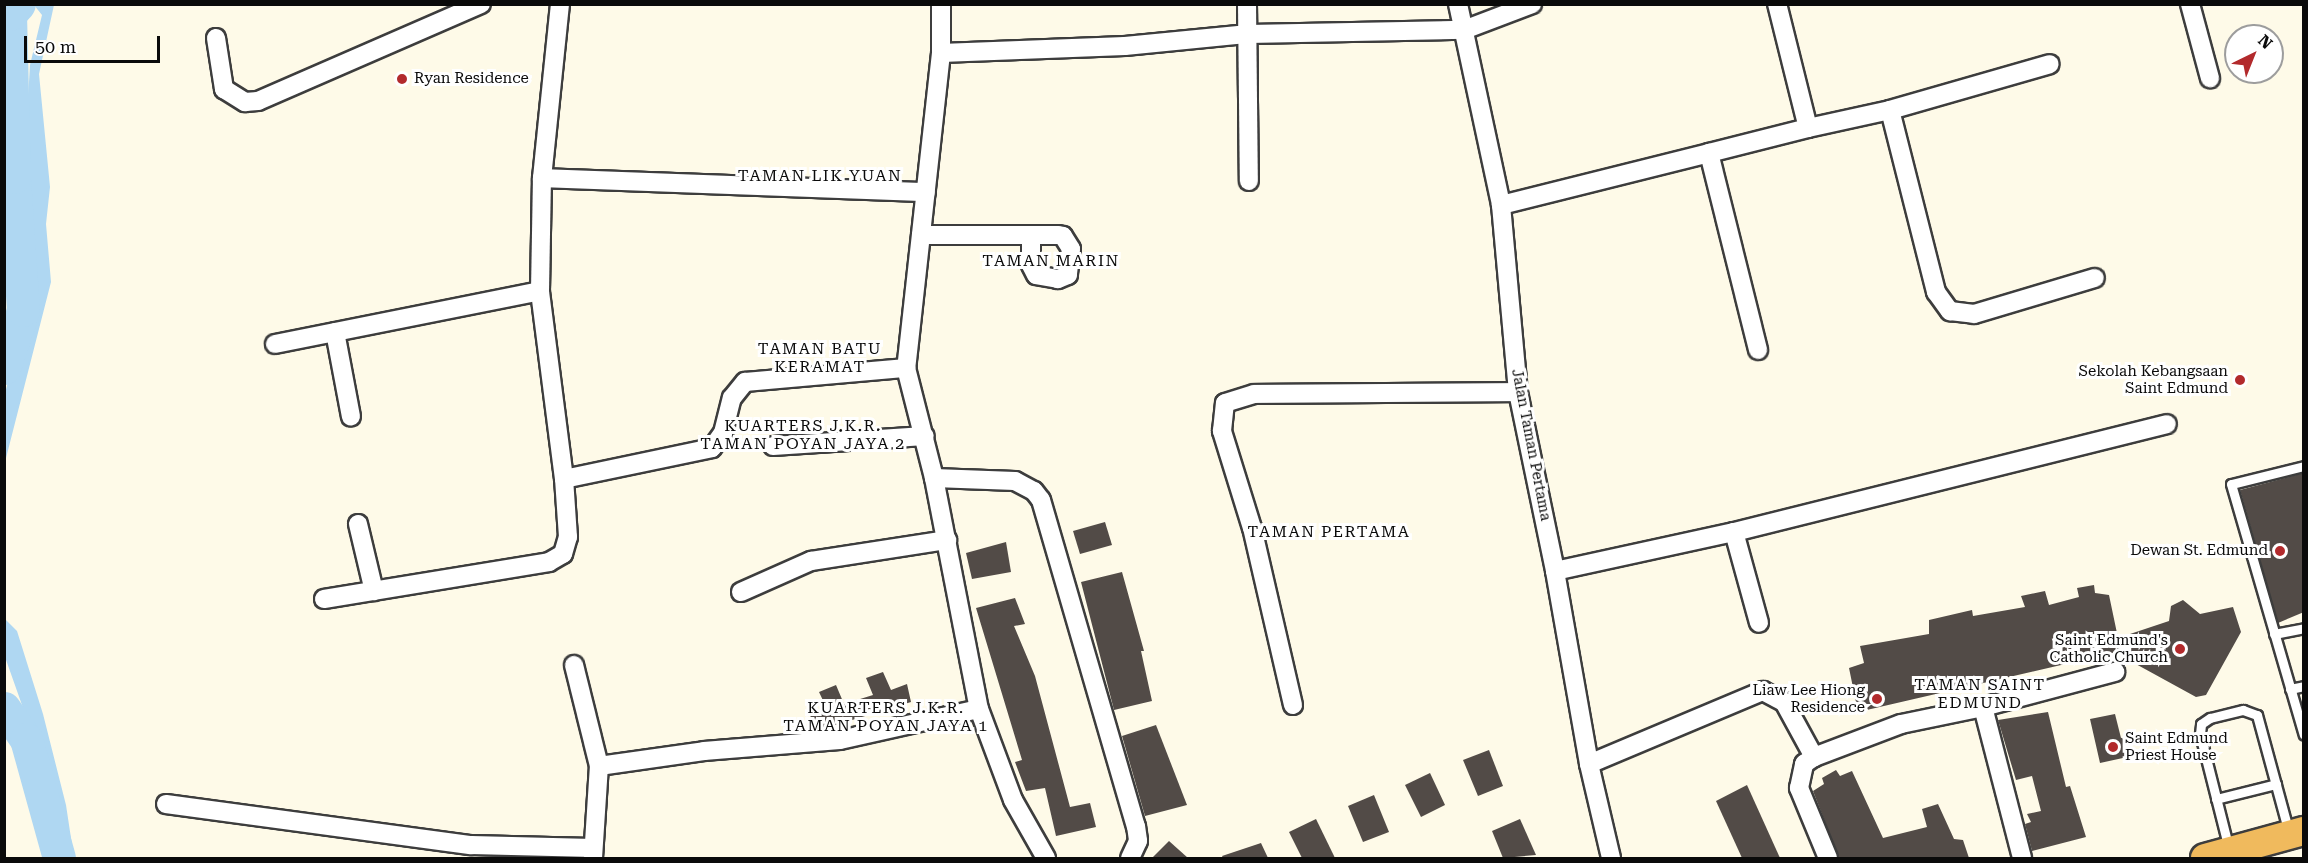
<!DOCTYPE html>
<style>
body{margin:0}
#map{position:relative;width:2308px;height:863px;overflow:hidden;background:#fefae8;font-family:"Roboto Serif",serif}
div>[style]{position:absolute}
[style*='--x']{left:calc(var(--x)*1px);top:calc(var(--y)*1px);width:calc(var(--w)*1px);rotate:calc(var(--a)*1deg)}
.water>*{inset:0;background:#afd7f2}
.river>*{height:33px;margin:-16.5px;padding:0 16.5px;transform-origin:16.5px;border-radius:16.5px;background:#afd7f2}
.building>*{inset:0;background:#524b47}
.roads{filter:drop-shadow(2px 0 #3d3d3d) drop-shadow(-2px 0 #3d3d3d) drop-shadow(0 2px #3d3d3d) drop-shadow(0 -2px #3d3d3d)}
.service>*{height:9px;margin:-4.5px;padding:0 4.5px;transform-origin:4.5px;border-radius:4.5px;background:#fff}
.minor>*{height:18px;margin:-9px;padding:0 9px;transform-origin:9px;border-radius:9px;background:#fff}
.trunk>*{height:28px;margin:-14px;padding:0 14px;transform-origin:14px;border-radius:14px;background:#f0ba5d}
.dots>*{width:16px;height:16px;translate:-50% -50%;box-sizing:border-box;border:3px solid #fff;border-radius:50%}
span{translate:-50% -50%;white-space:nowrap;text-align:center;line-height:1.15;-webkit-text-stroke:6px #fff;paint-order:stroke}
.poi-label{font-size:15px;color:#0a0a0a}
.left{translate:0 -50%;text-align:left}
.right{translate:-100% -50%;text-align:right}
.street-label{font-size:15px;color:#0a0a0a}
.neighbourhood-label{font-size:16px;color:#0a0a0a;letter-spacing:1.5px}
.frame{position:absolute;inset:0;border:6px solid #0a0a0a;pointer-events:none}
.north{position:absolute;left:2224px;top:24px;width:60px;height:60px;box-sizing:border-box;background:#fff;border:2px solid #9d9d9d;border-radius:50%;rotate:43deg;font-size:16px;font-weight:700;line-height:24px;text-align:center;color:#0a0a0a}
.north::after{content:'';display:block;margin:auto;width:21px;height:27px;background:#b22a2c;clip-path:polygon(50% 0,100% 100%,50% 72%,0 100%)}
.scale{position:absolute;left:24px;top:36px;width:136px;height:27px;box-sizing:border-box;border:3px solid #0a0a0a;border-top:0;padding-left:8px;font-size:18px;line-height:21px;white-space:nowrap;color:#0a0a0a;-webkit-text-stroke:4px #fff;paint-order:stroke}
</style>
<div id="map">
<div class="water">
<i style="clip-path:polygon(34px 5px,54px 5px,39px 74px,50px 187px,46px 224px,51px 282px,5px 462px,5px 393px,30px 301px,31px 250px,23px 185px,30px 65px,42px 15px)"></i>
<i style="clip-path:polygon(5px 619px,17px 631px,43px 714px,66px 805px,74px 858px,60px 858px,56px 824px,28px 722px,5px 657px)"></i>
</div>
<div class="river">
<i style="--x:4;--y:368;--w:61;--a:-71.9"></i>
<i style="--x:23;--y:310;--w:133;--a:-93.9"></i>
<i style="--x:14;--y:177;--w:163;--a:-91.4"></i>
<i style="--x:10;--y:14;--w:13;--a:-48"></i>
<i style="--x:4;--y:708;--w:38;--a:55"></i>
<i style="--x:26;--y:739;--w:123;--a:74.5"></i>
</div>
<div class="building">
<i style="clip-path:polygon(2304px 473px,2304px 612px,2278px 623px,2240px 490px)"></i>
<i style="clip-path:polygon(1105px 522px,1112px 545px,1080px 554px,1073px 531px)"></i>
<i style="clip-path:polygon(1006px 542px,1011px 572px,972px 579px,966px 553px)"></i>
<i style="clip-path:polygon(1122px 572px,1144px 651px,1141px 651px,1152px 701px,1114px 710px,1081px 582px)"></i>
<i style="clip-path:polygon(2094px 585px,2095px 593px,2109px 595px,2118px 638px,2169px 621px,2171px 606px,2183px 600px,2200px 614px,2233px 607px,2241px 632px,2206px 695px,2196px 697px,2134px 663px,2130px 649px,1858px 712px,1849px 668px,1864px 663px,1860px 646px,1929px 634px,1929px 620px,1972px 610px,1973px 616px,2025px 607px,2021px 596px,2045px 591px,2049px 605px,2079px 597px,2077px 588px)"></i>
<i style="clip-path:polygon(1015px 598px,1025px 624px,1014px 626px,1035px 676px,1070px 807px,1090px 803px,1096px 827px,1056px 836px,1045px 788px,1026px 791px,1015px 762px,1022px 760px,976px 608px)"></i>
<i style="clip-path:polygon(883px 672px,891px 690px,907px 684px,911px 702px,816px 731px,810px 715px,827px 709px,819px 692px,836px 685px,844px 704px,873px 695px,866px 678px)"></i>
<i style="clip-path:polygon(2048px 712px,2066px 787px,2070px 786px,2086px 837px,2032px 851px,2025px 824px,2031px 822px,2027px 814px,2041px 811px,2032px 776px,2016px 780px,1998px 720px)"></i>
<i style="clip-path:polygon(2115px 714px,2121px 738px,2127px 737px,2132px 756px,2100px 763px,2090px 719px)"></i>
<i style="clip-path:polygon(1156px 725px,1187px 805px,1145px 816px,1122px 736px)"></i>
<i style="clip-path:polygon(1489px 750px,1503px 786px,1478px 796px,1463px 760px)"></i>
<i style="clip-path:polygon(1836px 770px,1840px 776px,1852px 771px,1883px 838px,1927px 827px,1922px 809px,1938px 804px,1954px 839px,1963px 840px,1969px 858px,1839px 858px,1813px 791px,1824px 784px,1822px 778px)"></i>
<i style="clip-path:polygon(1430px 773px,1445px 805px,1421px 817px,1405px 785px)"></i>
<i style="clip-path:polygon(1747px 785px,1780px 858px,1742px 858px,1716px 801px)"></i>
<i style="clip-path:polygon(1374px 795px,1389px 832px,1363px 842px,1348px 806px)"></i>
<i style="clip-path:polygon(1316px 819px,1335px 858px,1302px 858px,1289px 832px)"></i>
<i style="clip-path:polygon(1520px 819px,1536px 855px,1503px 858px,1492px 831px)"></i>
<i style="clip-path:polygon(1169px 841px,1188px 858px,1152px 858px)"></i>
<i style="clip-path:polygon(1261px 843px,1268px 858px,1223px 858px,1222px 856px)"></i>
</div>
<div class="roads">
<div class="service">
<i style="--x:2304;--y:466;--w:75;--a:166.1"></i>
<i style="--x:2231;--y:484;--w:261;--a:73.8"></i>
<i style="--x:2274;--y:634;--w:31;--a:-11"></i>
<i style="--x:2290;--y:689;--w:14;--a:-12"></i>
<i style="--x:2216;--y:799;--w:62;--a:-14"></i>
<i style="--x:2229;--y:849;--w:119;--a:-104.2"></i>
<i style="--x:2200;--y:734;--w:10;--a:-84"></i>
<i style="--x:2201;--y:724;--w:11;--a:-34"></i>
<i style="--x:2210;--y:718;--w:34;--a:-14"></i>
<i style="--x:2243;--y:710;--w:15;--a:20"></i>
<i style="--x:2257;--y:715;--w:122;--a:74.8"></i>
</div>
<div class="minor">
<i style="--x:941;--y:4;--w:49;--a:90"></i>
<i style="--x:941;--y:53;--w:317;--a:96.3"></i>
<i style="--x:906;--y:368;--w:114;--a:75.7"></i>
<i style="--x:934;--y:478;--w:235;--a:79"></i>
<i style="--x:979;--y:709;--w:97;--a:69.5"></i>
<i style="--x:1013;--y:800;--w:67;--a:60.4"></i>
<i style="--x:1247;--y:4;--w:177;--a:89.4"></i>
<i style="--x:1458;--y:4;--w:206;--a:77.9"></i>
<i style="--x:1501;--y:205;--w:188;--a:84.8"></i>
<i style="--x:1518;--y:392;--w:183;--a:78.3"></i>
<i style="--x:1555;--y:571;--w:196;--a:80"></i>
<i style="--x:1589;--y:764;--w:97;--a:76.8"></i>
<i style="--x:2190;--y:4;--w:77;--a:74.9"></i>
<i style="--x:216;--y:38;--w:52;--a:81.1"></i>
<i style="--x:224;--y:89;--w:25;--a:32"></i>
<i style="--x:245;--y:102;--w:13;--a:-4"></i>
<i style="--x:258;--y:101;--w:243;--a:-23.5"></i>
<i style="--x:941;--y:53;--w:184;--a:-2.2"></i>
<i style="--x:1125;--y:46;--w:124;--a:-5.6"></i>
<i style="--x:1248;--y:34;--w:216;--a:-1.1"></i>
<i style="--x:1464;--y:30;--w:73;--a:-20.9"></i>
<i style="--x:1890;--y:110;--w:188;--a:75.8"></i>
<i style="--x:1936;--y:292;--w:24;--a:54"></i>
<i style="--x:1950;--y:311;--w:24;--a:7"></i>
<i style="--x:1974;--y:314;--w:126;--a:-16.6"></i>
<i style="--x:1808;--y:128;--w:84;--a:-12.4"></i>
<i style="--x:1890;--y:110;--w:166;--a:-16"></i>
<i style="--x:1709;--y:153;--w:102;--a:-14.2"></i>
<i style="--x:1808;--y:128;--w:128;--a:-104"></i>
<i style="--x:542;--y:178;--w:175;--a:-84.1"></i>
<i style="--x:1501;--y:205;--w:214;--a:-14"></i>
<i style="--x:1709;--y:153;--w:203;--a:76"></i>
<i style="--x:921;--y:235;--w:137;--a:0"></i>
<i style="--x:1058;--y:235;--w:5;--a:11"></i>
<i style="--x:1063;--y:236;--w:15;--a:58"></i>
<i style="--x:1071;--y:249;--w:26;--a:97"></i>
<i style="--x:1068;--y:275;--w:11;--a:158"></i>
<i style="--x:1058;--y:279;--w:22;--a:-170"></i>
<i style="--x:1036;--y:275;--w:11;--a:-117"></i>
<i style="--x:1031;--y:265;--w:30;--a:-90"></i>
<i style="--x:335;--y:332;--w:86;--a:79.3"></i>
<i style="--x:275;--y:344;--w:270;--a:-11.3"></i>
<i style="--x:773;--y:446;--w:152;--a:-3.8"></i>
<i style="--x:934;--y:478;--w:81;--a:2.1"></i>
<i style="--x:1015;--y:481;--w:21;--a:28"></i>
<i style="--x:1034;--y:491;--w:11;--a:52"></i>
<i style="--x:1041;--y:500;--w:340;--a:73.8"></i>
<i style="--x:1136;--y:826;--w:15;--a:82"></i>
<i style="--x:1138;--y:841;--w:19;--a:115"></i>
<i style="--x:564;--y:479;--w:151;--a:-11.8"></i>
<i style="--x:712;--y:448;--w:19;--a:-54"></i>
<i style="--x:723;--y:433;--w:36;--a:-76"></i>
<i style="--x:732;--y:398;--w:21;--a:-51"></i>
<i style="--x:745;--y:382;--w:162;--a:-5"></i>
<i style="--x:358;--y:524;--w:69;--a:76.6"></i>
<i style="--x:1734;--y:532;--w:94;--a:74.6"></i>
<i style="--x:1555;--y:571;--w:183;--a:-12.3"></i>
<i style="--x:1734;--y:532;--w:446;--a:-14"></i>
<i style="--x:741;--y:592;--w:77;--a:-23.9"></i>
<i style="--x:811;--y:561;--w:138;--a:-8.8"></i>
<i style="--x:324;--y:599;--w:228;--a:-9.3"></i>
<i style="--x:549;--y:562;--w:16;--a:-30"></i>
<i style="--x:563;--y:554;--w:18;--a:-74"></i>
<i style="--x:568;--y:537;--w:58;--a:-93.9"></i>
<i style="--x:564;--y:479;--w:190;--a:-97.3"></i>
<i style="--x:540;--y:291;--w:113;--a:-89"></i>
<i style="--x:542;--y:178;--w:384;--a:2.1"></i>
<i style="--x:574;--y:665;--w:104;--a:76.1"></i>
<i style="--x:1293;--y:705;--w:182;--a:-103"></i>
<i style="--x:1252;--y:528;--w:102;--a:-107.2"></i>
<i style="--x:1222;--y:431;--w:28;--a:-84"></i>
<i style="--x:1225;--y:403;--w:30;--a:-17"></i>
<i style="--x:1254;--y:394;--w:264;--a:-0.4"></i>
<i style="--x:1983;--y:707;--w:156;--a:75.5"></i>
<i style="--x:1589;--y:764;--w:189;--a:-22.8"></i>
<i style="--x:1763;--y:691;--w:24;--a:28"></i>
<i style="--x:1784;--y:702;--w:63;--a:61.4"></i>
<i style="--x:166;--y:804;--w:308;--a:7.7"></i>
<i style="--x:471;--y:845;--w:122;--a:1.4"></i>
<i style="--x:593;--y:858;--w:92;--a:-86.3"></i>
<i style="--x:599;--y:766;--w:106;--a:-8.1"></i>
<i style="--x:704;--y:751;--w:136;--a:-4.6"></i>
<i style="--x:840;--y:740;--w:142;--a:-12.6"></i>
<i style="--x:1828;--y:858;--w:76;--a:-112.5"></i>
<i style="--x:1799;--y:788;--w:25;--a:-78"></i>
<i style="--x:1804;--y:764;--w:12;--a:-35"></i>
<i style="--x:1814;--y:757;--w:93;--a:-20.8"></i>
<i style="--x:1901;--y:724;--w:84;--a:-11.7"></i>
<i style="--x:1983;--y:707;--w:137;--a:-14.9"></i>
</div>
<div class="trunk">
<i style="--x:2205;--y:858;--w:103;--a:-15.3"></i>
</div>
</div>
<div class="dots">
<i style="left:402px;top:79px;background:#b22a2c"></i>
<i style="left:2240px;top:380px;background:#b22a2c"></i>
<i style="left:2280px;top:551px;background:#b22a2c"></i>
<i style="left:2180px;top:649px;background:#b22a2c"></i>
<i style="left:1877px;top:699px;background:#b22a2c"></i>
<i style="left:2113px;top:747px;background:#b22a2c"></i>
</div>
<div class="poi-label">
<span class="left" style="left:414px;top:79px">Ryan Residence</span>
<span class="right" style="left:2228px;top:380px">Sekolah Kebangsaan<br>Saint Edmund</span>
<span class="right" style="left:2268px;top:551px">Dewan St. Edmund</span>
<span class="right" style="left:2168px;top:649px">Saint Edmund's<br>Catholic Church</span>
<span class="right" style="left:1865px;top:699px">Liaw Lee Hiong<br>Residence</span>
<span class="left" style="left:2125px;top:747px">Saint Edmund<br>Priest House</span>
</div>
<div class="street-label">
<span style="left:1531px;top:445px;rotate:79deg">Jalan Taman Pertama</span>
</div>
<div class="neighbourhood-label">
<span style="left:820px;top:176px">TAMAN LIK YUAN</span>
<span style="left:1051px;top:261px">TAMAN MARIN</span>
<span style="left:820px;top:358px">TAMAN BATU<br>KERAMAT</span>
<span style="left:803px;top:435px">KUARTERS J.K.R.<br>TAMAN POYAN JAYA 2</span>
<span style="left:1329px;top:532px">TAMAN PERTAMA</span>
<span style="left:1980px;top:694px">TAMAN SAINT<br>EDMUND</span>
<span style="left:886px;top:717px">KUARTERS J.K.R.<br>TAMAN POYAN JAYA 1</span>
</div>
<div class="frame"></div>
<div class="north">N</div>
<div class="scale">50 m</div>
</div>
